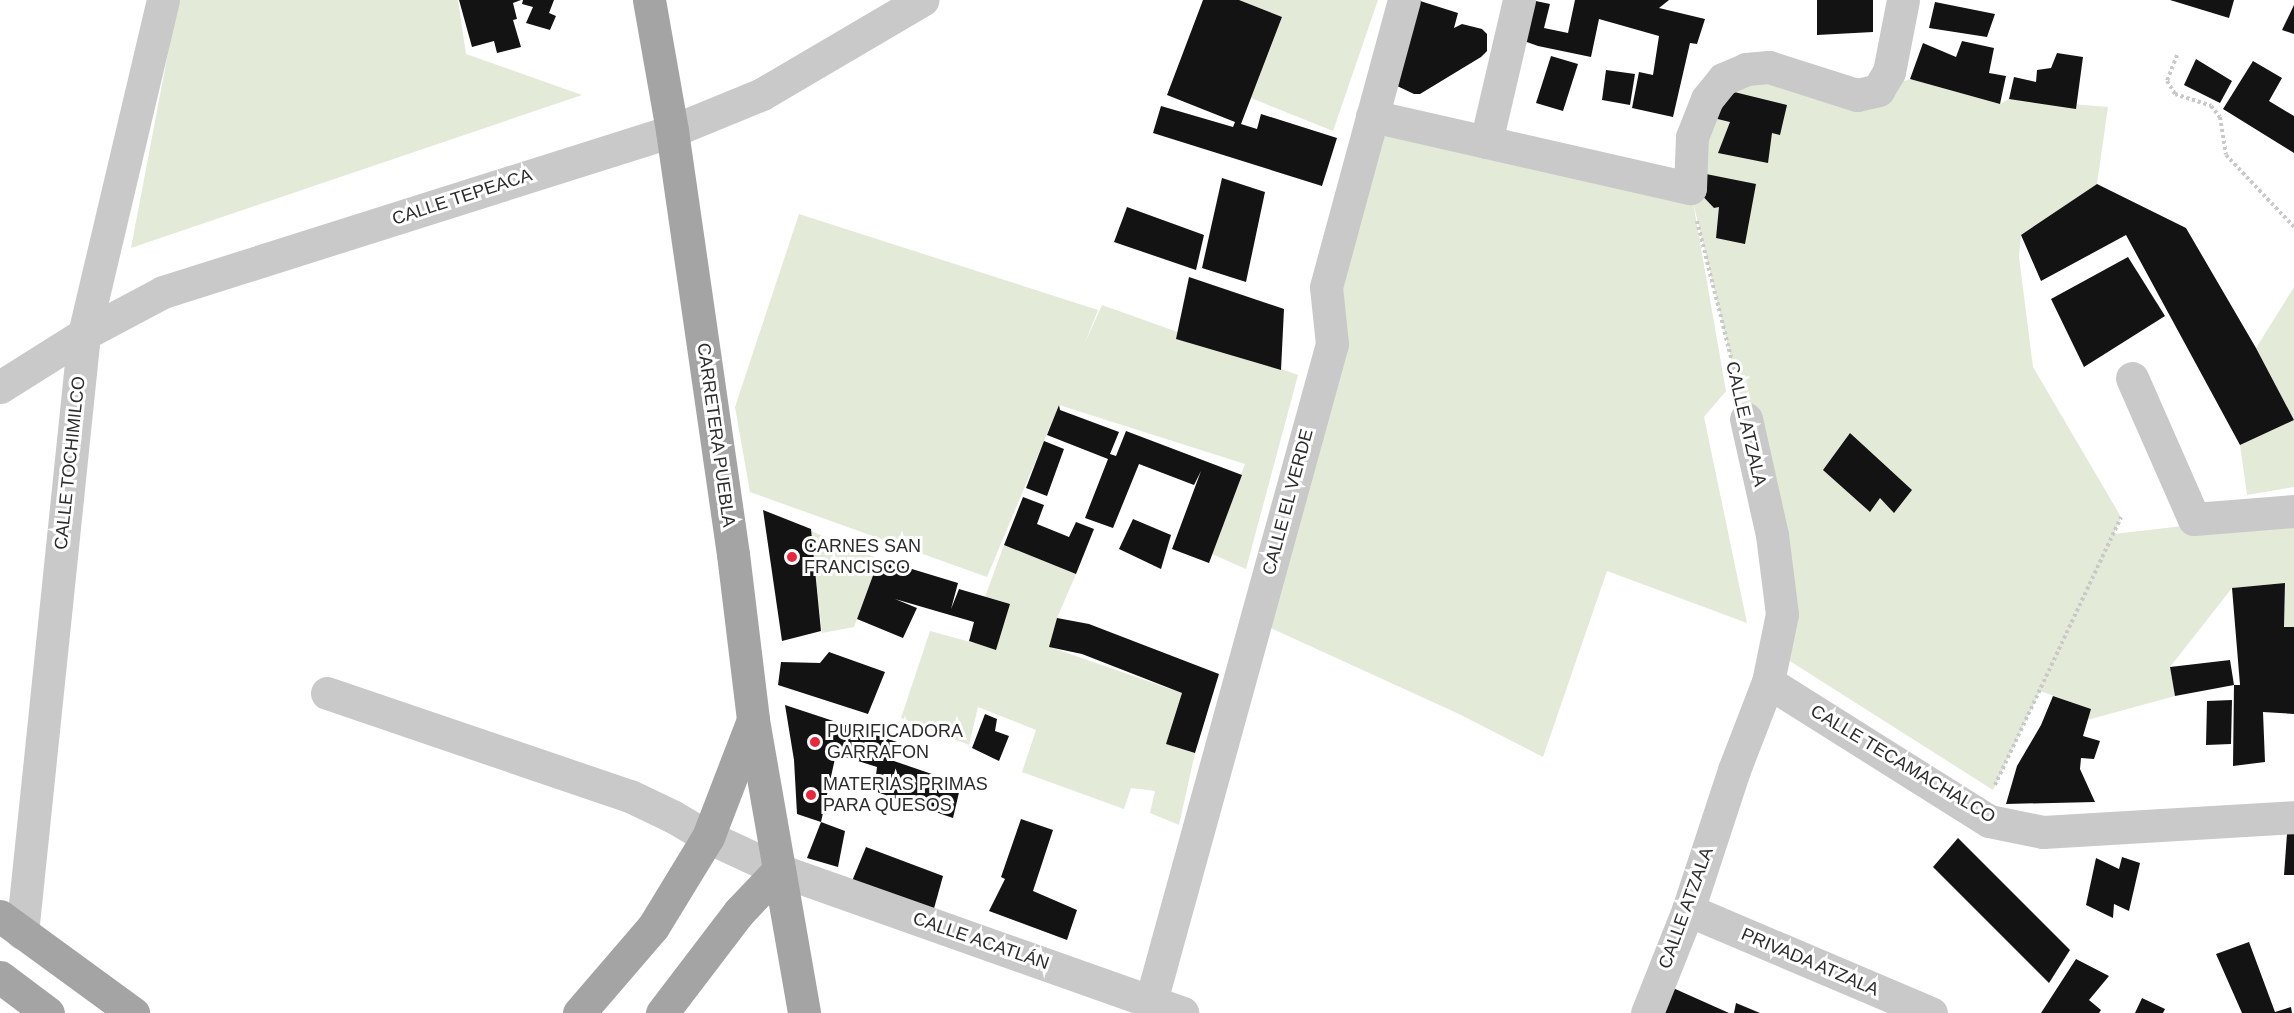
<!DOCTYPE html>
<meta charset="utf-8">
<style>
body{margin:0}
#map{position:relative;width:2294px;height:1013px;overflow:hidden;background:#fff;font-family:Arial,sans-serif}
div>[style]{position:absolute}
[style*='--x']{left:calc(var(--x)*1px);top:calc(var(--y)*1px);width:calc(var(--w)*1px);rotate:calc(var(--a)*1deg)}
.green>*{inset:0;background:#e3ead8}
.building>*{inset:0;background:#131313}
.path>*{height:4px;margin-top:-2px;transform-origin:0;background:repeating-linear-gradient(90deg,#c9c9c9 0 3px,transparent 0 6px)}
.minor>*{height:33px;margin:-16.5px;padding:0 16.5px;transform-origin:16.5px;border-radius:16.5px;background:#c9c9c9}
.major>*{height:33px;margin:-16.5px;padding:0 16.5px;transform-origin:16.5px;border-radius:16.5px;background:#a4a4a4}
.dots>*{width:16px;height:16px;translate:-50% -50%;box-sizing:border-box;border:3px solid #fff;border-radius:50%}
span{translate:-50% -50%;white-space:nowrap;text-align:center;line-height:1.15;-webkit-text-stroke:6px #fff;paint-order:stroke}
.street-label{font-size:18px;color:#2c2c2c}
.poi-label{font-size:18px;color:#2c2c2c}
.left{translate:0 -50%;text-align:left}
</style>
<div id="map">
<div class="green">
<i style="clip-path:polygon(178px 0,458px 0,466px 54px,582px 95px,131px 248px)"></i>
<i style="clip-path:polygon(1239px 0,1378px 0,1333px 131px,1251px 98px,1282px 17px)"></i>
<i style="clip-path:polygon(1723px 79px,1878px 90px,1910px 79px,2000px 104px,2009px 99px,2108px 107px,2097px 184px,2021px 235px,2019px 257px,2033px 367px,2121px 517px,2114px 534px,2294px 513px,2294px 627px,2284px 627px,2285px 583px,2232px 588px,2170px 667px,2175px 696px,2087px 720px,2091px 709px,2040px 691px,1993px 790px,1774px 651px,1746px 419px,1693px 202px,1726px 391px,1704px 417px,1747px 623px,1607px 571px,1543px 757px,1459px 714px,1255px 621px,1372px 116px,1689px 188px)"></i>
<i style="clip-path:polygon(799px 214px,1098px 310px,1084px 345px,1102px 305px,1298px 375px,1246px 569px,1212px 554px,1245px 464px,1059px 405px,987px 577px,750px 492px,735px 407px)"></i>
<i style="clip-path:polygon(2294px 287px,2294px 420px,2256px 348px)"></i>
<i style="clip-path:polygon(2294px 420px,2294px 487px,2247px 495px,2240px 445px)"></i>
<i style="clip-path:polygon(811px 531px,879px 559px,854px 627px,822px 633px)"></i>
<i style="clip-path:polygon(1004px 545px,1076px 574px,1057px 618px,1050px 647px,1182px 693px,1167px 744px,1195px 753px,1179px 825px,1150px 813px,1155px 791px,1131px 788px,1124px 809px,1022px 772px,1036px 730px,978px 707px,969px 745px,901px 718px,930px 631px,996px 649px,1010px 604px,985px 597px)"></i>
</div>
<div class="building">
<i style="clip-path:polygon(459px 0,521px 0,513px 3px,517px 19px,513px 20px,521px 47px,497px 53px,494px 41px,472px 47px)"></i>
<i style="clip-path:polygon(523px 0,554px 0,549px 13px,556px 16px,550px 30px,526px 23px,533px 7px,522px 4px)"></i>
<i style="clip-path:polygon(1203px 0,1239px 0,1282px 17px,1241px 124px,1257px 129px,1261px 114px,1337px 138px,1322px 186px,1153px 133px,1161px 106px,1233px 127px,1235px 122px,1167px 95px)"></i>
<i style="clip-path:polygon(1417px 0,1458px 13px,1454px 28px,1462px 24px,1482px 29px,1487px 34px,1487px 51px,1481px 57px,1420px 94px,1414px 94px,1395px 85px)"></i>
<i style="clip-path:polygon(1531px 0,1550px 4px,1544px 28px,1568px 33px,1575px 0,1669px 0,1659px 8px,1705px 19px,1697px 44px,1690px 43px,1673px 117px,1632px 108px,1639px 72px,1653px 75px,1659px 36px,1599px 19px,1591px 57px,1538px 46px,1524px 41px)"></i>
<i style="clip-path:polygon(1817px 0,1873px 0,1873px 32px,1817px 35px)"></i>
<i style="clip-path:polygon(2170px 0,2234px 0,2229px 18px)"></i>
<i style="clip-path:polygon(1935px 2px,1995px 14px,1987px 37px,1929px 28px)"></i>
<i style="clip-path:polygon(2294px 5px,2294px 34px,2282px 30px)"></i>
<i style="clip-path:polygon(1962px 41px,1994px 48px,1989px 73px,2006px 76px,2000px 104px,1910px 79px,1923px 43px,1956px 57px)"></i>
<i style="clip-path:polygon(2057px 53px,2083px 57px,2076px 109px,2009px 99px,2014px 77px,2036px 82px,2037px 70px,2051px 68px)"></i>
<i style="clip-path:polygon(1551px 56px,1578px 64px,1563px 111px,1536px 103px)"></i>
<i style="clip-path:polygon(2196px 59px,2232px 81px,2220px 103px,2184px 85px)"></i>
<i style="clip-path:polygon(2253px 61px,2282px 78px,2269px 101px,2294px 116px,2294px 153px,2223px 109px)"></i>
<i style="clip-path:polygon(1606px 70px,1635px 74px,1630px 105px,1602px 100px)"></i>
<i style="clip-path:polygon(1722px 89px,1787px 105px,1780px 135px,1772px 133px,1768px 163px,1718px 153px,1730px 122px,1701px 115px)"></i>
<i style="clip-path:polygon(1696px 172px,1756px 184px,1745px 244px,1716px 238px,1719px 207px,1714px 208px,1695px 188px)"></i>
<i style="clip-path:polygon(1222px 178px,1265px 192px,1246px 282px,1202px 268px)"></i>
<i style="clip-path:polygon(2097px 184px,2186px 228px,2256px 348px,2294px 420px,2240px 445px,2126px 235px,2041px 281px,2021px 235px)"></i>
<i style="clip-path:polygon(1127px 207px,1204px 235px,1196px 270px,1114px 242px)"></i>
<i style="clip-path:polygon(2128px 257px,2165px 316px,2084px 367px,2051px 299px)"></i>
<i style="clip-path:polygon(1189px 277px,1284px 309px,1281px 370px,1176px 339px)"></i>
<i style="clip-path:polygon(1059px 405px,1060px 410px,1119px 432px,1110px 454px,1116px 456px,1126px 431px,1242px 475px,1209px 563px,1172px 549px,1201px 471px,1194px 485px,1139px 464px,1113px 528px,1085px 518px,1108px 459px,1047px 435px)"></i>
<i style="clip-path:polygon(1850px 433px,1912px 490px,1894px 513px,1880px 498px,1870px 512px,1823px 470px)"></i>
<i style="clip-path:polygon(1044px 441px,1064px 449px,1047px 496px,1026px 488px)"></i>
<i style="clip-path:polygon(1023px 497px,1044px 505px,1037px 524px,1069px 537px,1076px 522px,1094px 529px,1076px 574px,1004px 545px)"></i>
<i style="clip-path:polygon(763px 510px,811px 529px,821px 631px,782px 641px)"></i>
<i style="clip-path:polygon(1133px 519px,1171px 535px,1161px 569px,1119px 549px)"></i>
<i style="clip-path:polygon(879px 559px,958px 583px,951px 609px,959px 589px,1010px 604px,996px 650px,969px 641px,974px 622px,895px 599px,917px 608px,903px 638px,857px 619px)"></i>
<i style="clip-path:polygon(2285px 583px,2284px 627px,2294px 627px,2294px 714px,2263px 712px,2265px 762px,2233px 766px,2234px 685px,2240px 685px,2232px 588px)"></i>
<i style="clip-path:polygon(1057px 618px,1089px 624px,1219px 674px,1195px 753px,1166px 744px,1182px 693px,1082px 654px,1049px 647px)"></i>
<i style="clip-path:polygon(829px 652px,885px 672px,868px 714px,778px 685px,781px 662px,820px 663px)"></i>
<i style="clip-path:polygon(2230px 660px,2234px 685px,2175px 696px,2170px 667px)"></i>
<i style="clip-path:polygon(2053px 696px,2091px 709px,2083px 736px,2100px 741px,2094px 759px,2081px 758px,2080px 769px,2095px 802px,2006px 804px,2017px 766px,2041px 725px)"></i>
<i style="clip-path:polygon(2232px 700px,2231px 744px,2206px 745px,2207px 701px)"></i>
<i style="clip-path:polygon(785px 705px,897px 742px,891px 760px,961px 784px,953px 818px,874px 791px,877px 767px,836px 754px,821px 822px,797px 814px,794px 760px)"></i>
<i style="clip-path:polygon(985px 714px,997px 719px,995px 731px,1009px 736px,999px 761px,972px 748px)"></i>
<i style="clip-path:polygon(1021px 819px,1053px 830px,1033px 891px,1077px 910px,1067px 940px,989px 911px,1005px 879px,1001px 877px)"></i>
<i style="clip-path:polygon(821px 822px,845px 831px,838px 867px,807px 858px)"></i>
<i style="clip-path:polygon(2287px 834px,2294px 834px,2294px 875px,2284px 875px)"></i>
<i style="clip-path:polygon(1958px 838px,2070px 950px,2049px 983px,1933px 867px)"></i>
<i style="clip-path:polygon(866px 847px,943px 876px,933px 912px,850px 886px)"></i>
<i style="clip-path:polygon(2122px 857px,2140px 863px,2129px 911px,2114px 904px,2113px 918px,2086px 905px,2096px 858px,2119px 869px)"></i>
<i style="clip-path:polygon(2249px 942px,2275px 1012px,2291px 1007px,2292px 1013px,2242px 1013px,2216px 954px)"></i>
<i style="clip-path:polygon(2076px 959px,2109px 976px,2089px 1000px,2101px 1010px,2099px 1013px,2041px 1013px)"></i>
<i style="clip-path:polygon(1673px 988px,1729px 1013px,1662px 1013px)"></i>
<i style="clip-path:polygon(2142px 998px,2165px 1009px,2163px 1013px,2135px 1013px)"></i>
<i style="clip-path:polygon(1736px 1003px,1760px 1013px,1734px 1013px)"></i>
</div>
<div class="path">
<i style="--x:2177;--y:55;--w:28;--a:111"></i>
<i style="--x:2167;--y:81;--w:15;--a:58"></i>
<i style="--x:2175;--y:94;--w:38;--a:18"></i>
<i style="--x:2211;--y:106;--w:14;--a:51"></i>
<i style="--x:2220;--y:117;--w:38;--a:81"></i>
<i style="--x:2226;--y:155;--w:99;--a:46.6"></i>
<i style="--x:1697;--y:221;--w:170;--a:76"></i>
<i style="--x:1995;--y:785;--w:296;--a:-64.8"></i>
</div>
<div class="minor">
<i style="--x:1372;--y:116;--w:326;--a:12.8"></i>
<i style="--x:1690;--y:188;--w:51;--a:-87.8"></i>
<i style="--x:1692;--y:137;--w:41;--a:-68.5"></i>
<i style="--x:1707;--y:99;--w:26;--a:-51"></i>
<i style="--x:1723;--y:79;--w:25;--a:-23"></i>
<i style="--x:1746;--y:69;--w:23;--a:-5"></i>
<i style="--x:1769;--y:67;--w:92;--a:17.7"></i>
<i style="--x:1857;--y:95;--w:22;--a:-13"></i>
<i style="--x:1878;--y:90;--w:21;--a:-59"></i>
<i style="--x:1889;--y:72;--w:73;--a:-79"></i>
<i style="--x:1486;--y:142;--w:146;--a:-76.9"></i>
<i style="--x:2132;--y:378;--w:154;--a:66.3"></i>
<i style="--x:2194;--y:519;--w:100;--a:-4.6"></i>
<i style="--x:0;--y:387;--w:99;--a:-32.2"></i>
<i style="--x:84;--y:334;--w:89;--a:-28"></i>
<i style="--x:163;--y:292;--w:534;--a:-17.55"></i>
<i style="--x:672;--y:131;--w:97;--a:-22.3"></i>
<i style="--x:762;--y:94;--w:186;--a:-30.4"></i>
<i style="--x:1768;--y:682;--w:261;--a:32.2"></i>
<i style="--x:1989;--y:821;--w:55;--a:11.5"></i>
<i style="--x:2043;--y:832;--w:251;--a:-3.4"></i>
<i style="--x:327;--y:693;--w:320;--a:18.8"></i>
<i style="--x:630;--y:796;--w:47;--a:25.5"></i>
<i style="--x:672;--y:816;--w:42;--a:30.3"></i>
<i style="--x:708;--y:837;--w:78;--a:24.9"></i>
<i style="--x:779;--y:870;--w:428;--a:19.5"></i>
<i style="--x:1688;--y:910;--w:264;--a:23"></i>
<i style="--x:22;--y:933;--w:602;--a:-84.09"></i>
<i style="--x:84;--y:334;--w:343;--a:-76.7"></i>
<i style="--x:1151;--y:1001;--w:681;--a:-74.6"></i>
<i style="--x:1332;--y:344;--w:57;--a:-96"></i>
<i style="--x:1326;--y:287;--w:297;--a:-74.8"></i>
<i style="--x:1647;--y:1013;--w:111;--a:-68.3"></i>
<i style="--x:1688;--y:910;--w:147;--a:-71.8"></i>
<i style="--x:1734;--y:770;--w:94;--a:-68.9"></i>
<i style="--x:1768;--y:682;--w:69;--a:-78.4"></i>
<i style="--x:1782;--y:614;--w:80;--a:-97.2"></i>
<i style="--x:1772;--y:535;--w:119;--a:-102.6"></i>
</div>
<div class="major">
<i style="--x:649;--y:0;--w:133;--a:80"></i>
<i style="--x:672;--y:131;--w:427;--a:81.8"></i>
<i style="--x:733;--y:554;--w:167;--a:83.1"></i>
<i style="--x:753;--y:720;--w:297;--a:80.1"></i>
<i style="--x:0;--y:916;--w:165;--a:36.1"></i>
<i style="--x:0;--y:977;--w:60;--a:36.9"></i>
<i style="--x:579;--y:1013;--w:113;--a:-49.3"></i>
<i style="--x:653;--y:927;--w:105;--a:-58.6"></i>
<i style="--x:708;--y:837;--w:125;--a:-69"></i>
<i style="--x:662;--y:1013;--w:127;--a:-52.7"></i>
<i style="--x:739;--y:912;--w:58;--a:-46.4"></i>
</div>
<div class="dots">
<i style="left:792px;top:557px;background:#ea263c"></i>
<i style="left:815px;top:742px;background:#ea263c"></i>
<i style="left:811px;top:795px;background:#ea263c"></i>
</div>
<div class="street-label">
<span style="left:462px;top:197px;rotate:-18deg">CALLE TEPEACA</span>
<span style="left:1746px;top:424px;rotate:77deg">CALLE ATZALA</span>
<span style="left:716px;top:435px;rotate:82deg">CARRETERA PUEBLA</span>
<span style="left:70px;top:463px;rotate:-84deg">CALLE TOCHIMILCO</span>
<span style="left:1288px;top:502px;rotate:-75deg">CALLE EL VERDE</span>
<span style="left:1903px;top:764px;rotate:31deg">CALLE TECAMACHALCO</span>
<span style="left:1686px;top:908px;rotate:-70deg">CALLE ATZALA</span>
<span style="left:981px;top:941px;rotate:19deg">CALLE ACATLÁN</span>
<span style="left:1810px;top:962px;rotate:23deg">PRIVADA ATZALA</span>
</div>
<div class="poi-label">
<span class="left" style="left:804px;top:557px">CARNES SAN<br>FRANCISCO</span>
<span class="left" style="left:827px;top:742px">PURIFICADORA<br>GARRAFON</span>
<span class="left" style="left:823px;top:795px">MATERIAS PRIMAS<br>PARA QUESOS</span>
</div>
</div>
